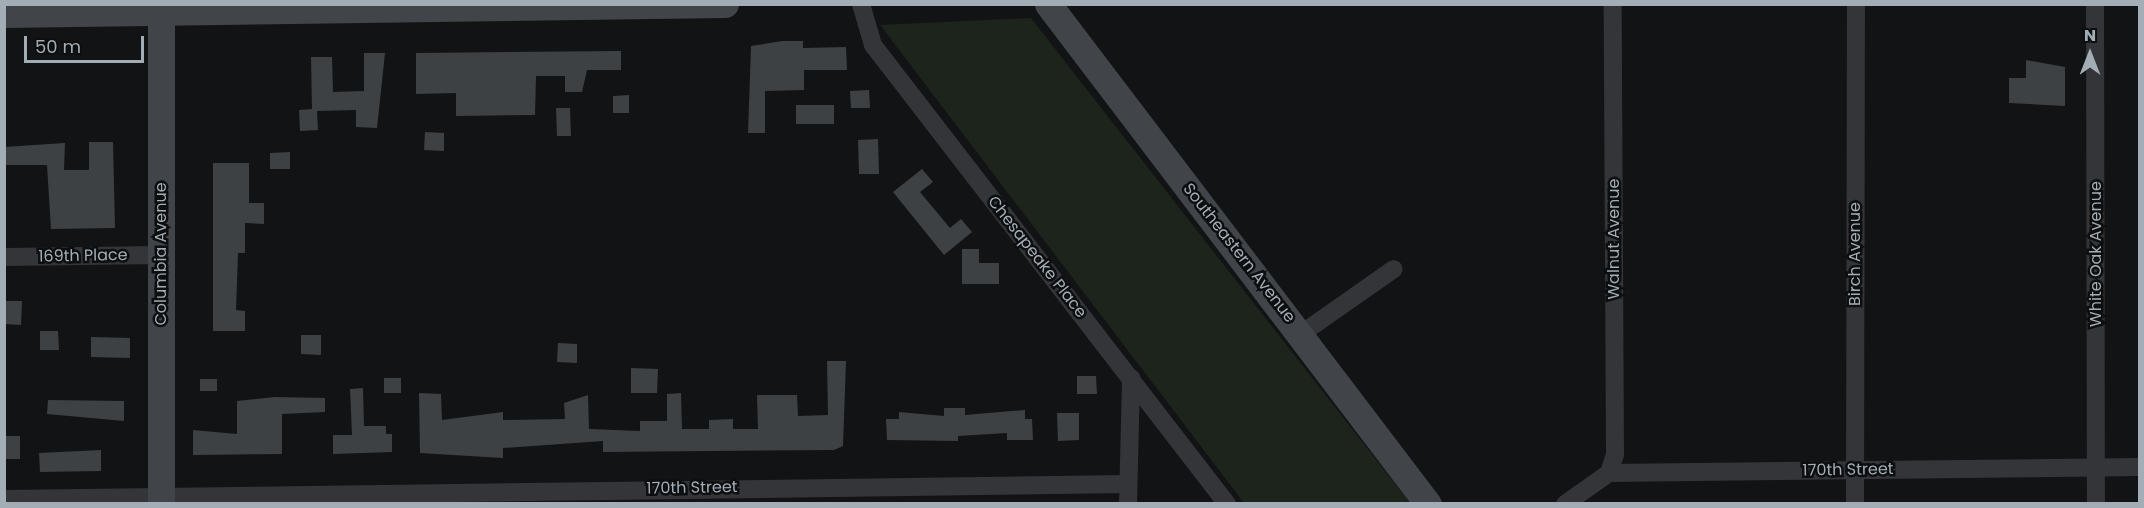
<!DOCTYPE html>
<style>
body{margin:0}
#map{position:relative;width:2144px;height:508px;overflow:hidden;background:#121314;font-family:Poppins,sans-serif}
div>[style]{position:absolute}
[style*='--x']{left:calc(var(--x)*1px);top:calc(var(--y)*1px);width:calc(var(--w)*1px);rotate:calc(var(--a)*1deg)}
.green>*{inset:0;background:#1d241c}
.building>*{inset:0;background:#3e4144}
.street>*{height:18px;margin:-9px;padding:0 9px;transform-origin:9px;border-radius:9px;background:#333539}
.secondary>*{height:27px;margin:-13.5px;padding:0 13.5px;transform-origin:13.5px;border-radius:13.5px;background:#414549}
span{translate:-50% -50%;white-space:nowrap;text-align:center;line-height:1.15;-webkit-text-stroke:5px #0d0e0f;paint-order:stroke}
.street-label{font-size:16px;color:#a3adb5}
.frame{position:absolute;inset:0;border:6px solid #a3adb5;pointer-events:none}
.north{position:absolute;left:2060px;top:24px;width:60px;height:60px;-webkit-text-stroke:4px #0d0e0f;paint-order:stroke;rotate:0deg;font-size:16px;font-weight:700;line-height:24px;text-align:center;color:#a3adb5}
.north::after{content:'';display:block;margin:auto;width:21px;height:27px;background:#a3adb5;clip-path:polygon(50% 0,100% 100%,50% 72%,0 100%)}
.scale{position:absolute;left:24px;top:36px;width:120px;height:27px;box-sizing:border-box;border:3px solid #a3adb5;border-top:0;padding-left:8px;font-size:18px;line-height:21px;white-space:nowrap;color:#a3adb5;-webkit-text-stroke:4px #0d0e0f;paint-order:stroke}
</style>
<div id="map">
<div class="green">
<i style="clip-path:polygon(1031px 18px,1410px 503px,1244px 503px,880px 25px)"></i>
</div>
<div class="building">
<i style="clip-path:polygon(782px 41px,803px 41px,803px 48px,846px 47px,847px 70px,804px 70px,804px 90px,765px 91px,765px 133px,748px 133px,751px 46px)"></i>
<i style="clip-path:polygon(621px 51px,621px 70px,587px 70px,582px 92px,565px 92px,565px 76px,536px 76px,535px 115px,456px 116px,456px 93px,416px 94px,416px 53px)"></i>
<i style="clip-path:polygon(364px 53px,385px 53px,377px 128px,356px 127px,356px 110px,317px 111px,318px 130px,300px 131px,299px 110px,312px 109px,311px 57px,332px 57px,333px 92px,364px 91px)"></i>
<i style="clip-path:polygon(2026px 60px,2065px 67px,2065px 106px,2009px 103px,2009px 78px,2026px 78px)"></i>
<i style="clip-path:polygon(869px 90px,870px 108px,851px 108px,850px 91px)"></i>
<i style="clip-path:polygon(629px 95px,629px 113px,613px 113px,613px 96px)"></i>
<i style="clip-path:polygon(796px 105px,834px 105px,834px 124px,796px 124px)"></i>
<i style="clip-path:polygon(556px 108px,570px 108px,571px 136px,557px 136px)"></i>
<i style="clip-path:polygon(425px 132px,444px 133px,444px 151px,424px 150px)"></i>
<i style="clip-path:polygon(878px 139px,879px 174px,859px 174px,858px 140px)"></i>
<i style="clip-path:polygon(89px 142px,113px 142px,115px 228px,51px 229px,47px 165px,4px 165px,4px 147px,65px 143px,64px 170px,89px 170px)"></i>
<i style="clip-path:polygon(290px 152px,290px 169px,270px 169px,270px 153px)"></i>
<i style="clip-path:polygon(213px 163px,249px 163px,249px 203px,264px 203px,264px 224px,245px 223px,245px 253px,238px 253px,236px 310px,245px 311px,245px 331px,213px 331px)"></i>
<i style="clip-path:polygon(922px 169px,933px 182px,920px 192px,950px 228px,961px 219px,972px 232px,944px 255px,893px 192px)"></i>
<i style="clip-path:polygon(962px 249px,979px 249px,979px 263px,999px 263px,999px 284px,962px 284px)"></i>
<i style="clip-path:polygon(4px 301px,22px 301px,21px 325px,4px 324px)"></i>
<i style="clip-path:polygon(40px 331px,58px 331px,59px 350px,40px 350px)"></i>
<i style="clip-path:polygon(301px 335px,321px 335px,321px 355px,301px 354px)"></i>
<i style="clip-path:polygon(91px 337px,130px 338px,130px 358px,91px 357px)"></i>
<i style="clip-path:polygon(558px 343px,577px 344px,577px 363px,557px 362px)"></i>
<i style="clip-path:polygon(827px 361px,846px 361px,843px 446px,834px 450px,603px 452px,603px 441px,503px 448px,503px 458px,420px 453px,419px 393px,441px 394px,442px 420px,503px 412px,503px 420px,565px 419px,564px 403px,588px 395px,589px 429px,640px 431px,640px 421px,667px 421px,667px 394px,681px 393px,682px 429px,709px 429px,709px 420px,733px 419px,733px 429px,758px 429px,757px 395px,797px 395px,798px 416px,828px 415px)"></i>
<i style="clip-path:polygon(631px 368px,658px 369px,657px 393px,631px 393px)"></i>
<i style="clip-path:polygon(1077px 376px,1096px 376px,1097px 394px,1077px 394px)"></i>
<i style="clip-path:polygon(384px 378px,401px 378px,401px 393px,384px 393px)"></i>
<i style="clip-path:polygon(200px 379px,217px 379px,217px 391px,200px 391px)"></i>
<i style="clip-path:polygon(363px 388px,364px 426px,386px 426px,386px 434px,392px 434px,392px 452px,333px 454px,333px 435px,352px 435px,350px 389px)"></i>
<i style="clip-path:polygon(275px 397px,325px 398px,325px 412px,282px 414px,282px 454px,193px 455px,193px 430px,237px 434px,237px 401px)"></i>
<i style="clip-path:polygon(48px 400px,124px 401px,124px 421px,47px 414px)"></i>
<i style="clip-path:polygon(944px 408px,965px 408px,965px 415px,1025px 410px,1025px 419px,1032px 419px,1033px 440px,1007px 440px,1007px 433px,958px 436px,958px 441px,887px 440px,886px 419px,899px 419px,899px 412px,944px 416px)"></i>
<i style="clip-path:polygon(1057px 413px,1079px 413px,1079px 440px,1058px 441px)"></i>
<i style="clip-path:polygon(4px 436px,20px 436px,20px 459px,4px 459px)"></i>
<i style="clip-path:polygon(101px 450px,101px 471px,40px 472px,39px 453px)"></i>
</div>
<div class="street">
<i style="--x:861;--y:4;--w:43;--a:73.7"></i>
<i style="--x:873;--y:45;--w:580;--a:52.36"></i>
<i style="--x:2095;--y:4;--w:500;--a:89.89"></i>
<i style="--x:4;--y:257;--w:157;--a:-0.7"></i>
<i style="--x:1301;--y:334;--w:113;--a:-35"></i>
<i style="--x:1609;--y:473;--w:20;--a:-72"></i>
<i style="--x:1615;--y:454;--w:450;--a:-90.3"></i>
<i style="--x:4;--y:499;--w:1124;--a:-0.76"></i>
<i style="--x:1128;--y:504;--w:126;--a:-88.6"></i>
<i style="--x:1565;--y:504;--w:54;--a:-35.2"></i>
<i style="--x:1609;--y:473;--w:531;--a:-0.65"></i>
<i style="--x:1855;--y:504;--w:500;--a:-89.89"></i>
</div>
<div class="secondary">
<i style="--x:161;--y:4;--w:500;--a:90"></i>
<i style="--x:1048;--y:4;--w:628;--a:52.77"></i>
<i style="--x:4;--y:14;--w:721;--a:-0.79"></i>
</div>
<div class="street-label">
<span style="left:1614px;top:239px;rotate:-90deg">Walnut Avenue</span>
<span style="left:1239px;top:253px;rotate:52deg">Southeastern Avenue</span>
<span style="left:161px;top:254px;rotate:-90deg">Columbia Avenue</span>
<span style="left:1855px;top:254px;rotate:-90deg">Birch Avenue</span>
<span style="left:2096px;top:254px;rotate:-90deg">White Oak Avenue</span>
<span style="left:83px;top:256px;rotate:-1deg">169th Place</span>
<span style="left:1037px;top:257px;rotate:52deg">Chesapeake Place</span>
<span style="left:1848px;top:470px;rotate:-1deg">170th Street</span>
<span style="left:692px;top:488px;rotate:-1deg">170th Street</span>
</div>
<div class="frame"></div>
<div class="north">N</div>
<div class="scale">50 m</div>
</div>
